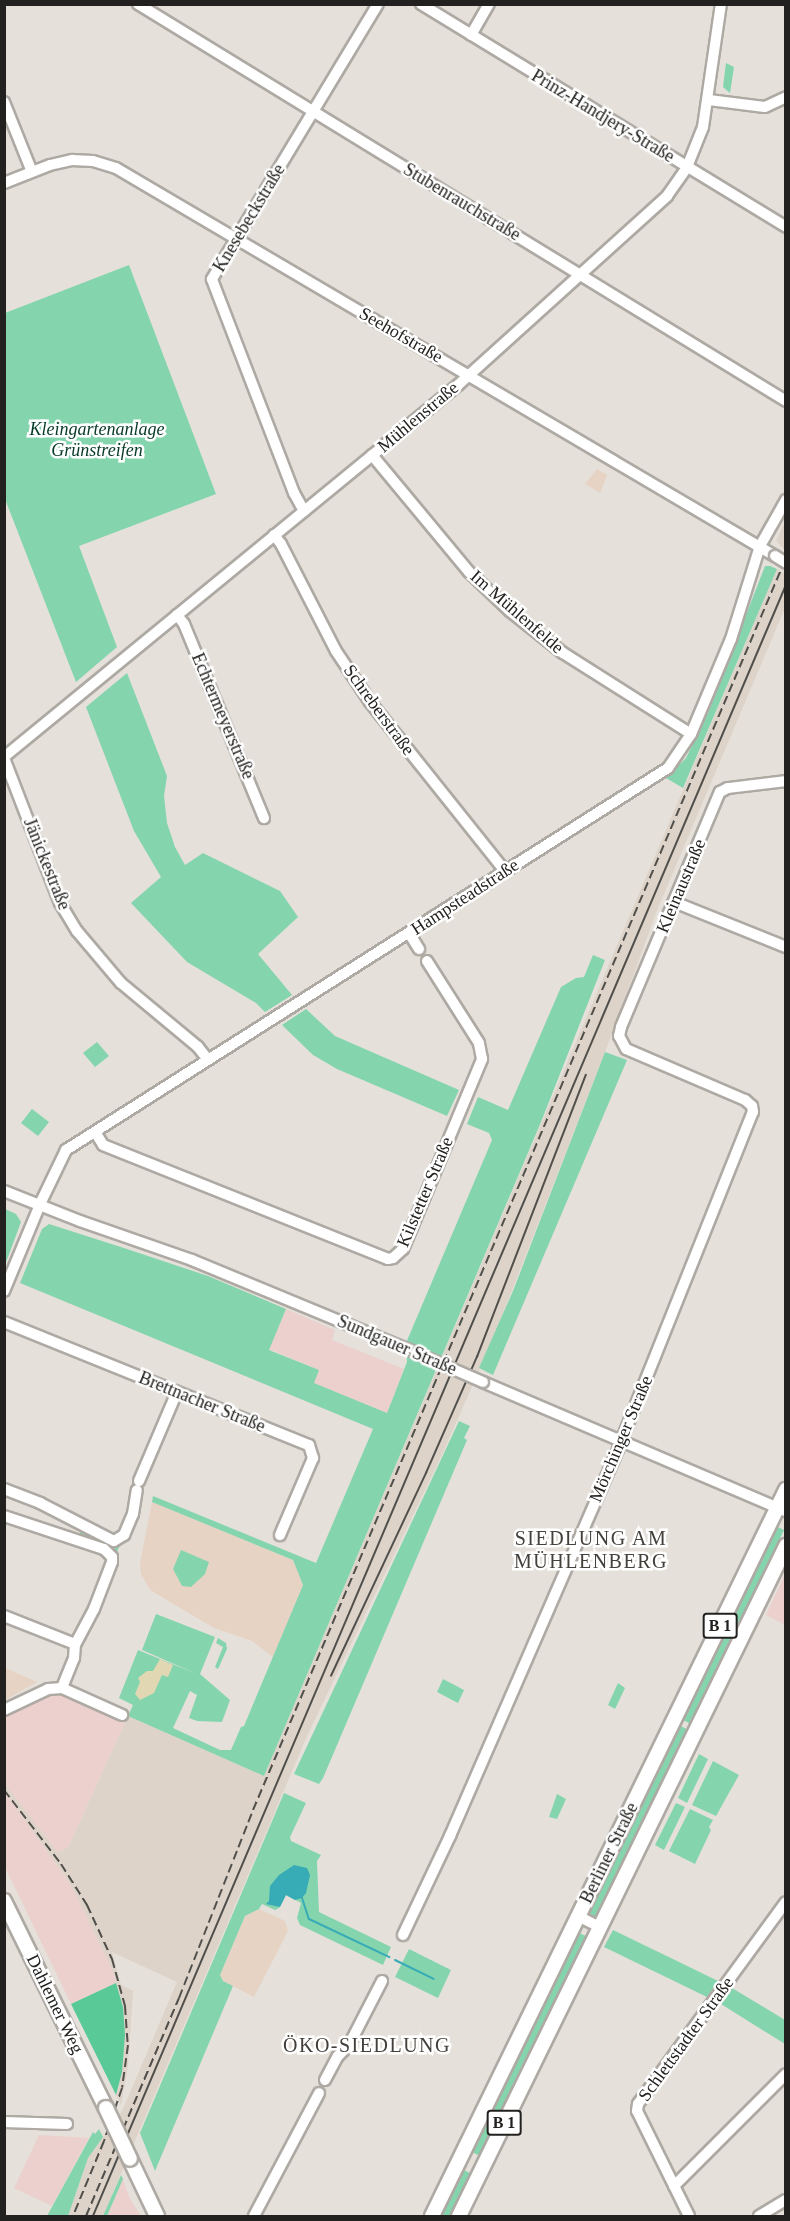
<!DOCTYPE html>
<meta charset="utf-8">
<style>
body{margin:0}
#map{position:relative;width:790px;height:2221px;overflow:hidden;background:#e5e0da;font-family:Georgia,serif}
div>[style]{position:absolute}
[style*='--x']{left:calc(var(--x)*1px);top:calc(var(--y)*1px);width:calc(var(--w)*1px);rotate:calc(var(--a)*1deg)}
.commercial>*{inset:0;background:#ebd0cd}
.built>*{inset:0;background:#ddd3c8}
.education>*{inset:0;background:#e7d3c4}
.green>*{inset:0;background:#84d5ae}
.forest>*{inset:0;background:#58c997}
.sand>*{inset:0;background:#e1d8b3}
.water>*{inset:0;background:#37abb6}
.stream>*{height:2px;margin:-1px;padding:0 1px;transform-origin:1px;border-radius:1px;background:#37abb6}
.roads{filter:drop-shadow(2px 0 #aea9a3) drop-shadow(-2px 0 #aea9a3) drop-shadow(0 2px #aea9a3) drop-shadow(0 -2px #aea9a3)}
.minor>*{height:10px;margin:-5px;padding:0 5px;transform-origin:5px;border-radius:5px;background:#fff}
.major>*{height:14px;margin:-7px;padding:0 7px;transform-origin:7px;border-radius:7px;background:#fff}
.tram>*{height:1.5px;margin:-0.75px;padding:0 0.75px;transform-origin:0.75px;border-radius:0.75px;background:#514f4c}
.rail>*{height:2px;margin-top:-1px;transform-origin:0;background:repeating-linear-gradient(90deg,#514f4c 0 9px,transparent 0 13.5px)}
.bridges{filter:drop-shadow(2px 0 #aea9a3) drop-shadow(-2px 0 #aea9a3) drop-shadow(0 2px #aea9a3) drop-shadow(0 -2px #aea9a3)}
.minor-bridge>*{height:10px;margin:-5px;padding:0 5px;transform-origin:5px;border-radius:5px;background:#fff}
.major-bridge>*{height:14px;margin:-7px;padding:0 7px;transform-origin:7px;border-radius:7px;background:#fff}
span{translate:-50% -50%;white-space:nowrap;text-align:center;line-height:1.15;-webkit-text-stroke:5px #fff;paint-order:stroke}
.shield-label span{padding:2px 4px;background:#fff;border:2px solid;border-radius:4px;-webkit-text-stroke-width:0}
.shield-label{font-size:16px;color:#23211f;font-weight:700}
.street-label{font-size:18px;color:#23211f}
.park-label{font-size:18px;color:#083a27;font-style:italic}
.neighbourhood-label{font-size:20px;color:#44403b;letter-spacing:1.5px}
.frame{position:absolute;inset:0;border:6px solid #23211f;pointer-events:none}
</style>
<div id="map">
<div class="commercial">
<i style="clip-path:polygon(286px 1309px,335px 1330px,332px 1340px,404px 1369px,387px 1413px,313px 1383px,319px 1370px,269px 1349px)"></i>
<i style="clip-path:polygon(785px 1574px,785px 1625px,766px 1615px)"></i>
<i style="clip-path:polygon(57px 1687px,128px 1716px,69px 1846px,58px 1853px,5px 1784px,5px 1711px)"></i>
<i style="clip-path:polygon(5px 1792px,71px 1885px,113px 1971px,116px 1983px,71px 2004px,5px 1867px)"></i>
<i style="clip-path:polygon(39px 2135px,89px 2138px,52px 2206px,14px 2188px)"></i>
<i style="clip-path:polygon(123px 2179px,129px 2197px,141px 2216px,107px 2216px)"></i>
</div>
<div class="built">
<i style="clip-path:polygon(785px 522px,786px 550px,785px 550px,776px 541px)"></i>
<i style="clip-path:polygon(777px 569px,785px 574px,785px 608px,658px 908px,605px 1052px,491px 1344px,440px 1459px,307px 1736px,103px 2216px,68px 2216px,88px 2158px,123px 2109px,177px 1982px,112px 1952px,121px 1985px,133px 1991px,128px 2066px,121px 2105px,116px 2095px,122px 2072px,123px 2007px,113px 1971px,71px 1885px,5px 1792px,5px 1784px,58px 1853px,69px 1846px,128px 1716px,264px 1776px)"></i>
</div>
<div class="education">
<i style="clip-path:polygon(597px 469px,607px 475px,600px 493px,585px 484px)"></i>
<i style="clip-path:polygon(152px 1502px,293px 1560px,303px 1585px,273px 1657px,252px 1641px,214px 1628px,150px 1590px,141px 1574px,140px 1563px)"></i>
<i style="clip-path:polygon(5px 1668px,37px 1682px,5px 1700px)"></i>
<i style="clip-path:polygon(259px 1909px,285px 1921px,288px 1931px,254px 1997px,223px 1981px,220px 1975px,245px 1916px)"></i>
</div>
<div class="green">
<i style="clip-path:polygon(726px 63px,734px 67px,730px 93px,723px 87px)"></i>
<i style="clip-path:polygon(129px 265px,216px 494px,79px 546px,117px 647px,76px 682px,5px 499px,5px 313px)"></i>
<i style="clip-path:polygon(765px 566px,770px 566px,777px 569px,683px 788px,666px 778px,686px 758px,709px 711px)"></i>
<i style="clip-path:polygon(127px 673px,167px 776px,164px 796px,167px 823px,175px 847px,185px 865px,203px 853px,280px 891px,298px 917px,258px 954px,292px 995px,265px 1012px,256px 1003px,187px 962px,131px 903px,161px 877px,134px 831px,86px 707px)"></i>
<i style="clip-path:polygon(593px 955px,605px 960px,541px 1122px,264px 1776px,128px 1716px,133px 1705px,119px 1698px,138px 1650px,197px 1674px,142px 1650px,156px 1614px,215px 1637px,200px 1674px,230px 1700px,222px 1722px,197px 1721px,189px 1718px,197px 1695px,190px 1691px,173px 1728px,220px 1750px,231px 1750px,241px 1727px,244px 1726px,303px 1585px,293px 1560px,152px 1502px,153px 1496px,316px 1563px,373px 1429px,20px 1283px,42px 1229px,49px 1224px,127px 1249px,208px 1276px,286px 1309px,269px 1350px,319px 1370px,314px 1383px,387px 1413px,407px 1362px,406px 1343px,492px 1140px,489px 1133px,467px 1124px,478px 1097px,508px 1110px,561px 987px,576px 978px,584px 977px)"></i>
<i style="clip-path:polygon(306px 1009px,335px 1036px,459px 1090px,447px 1116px,337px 1069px,313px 1055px,282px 1025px)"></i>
<i style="clip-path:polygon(97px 1042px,109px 1056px,95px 1067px,83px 1053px)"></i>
<i style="clip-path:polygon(605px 1052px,627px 1060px,493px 1375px,479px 1368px,513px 1291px)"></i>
<i style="clip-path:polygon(32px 1109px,49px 1122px,38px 1136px,21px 1123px)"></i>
<i style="clip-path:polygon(5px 1209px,16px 1214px,21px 1222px,5px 1265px)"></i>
<i style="clip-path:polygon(459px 1421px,470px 1426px,464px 1438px,467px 1440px,323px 1778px,319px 1784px,294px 1774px)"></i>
<i style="clip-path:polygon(774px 1525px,784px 1530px,772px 1555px,771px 1565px,693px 1725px,679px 1718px)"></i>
<i style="clip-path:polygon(82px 1528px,122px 1541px,115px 1556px,78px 1538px)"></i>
<i style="clip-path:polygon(181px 1550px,209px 1562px,205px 1574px,191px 1587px,182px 1586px,173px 1569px)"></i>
<i style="clip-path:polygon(218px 1638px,226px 1643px,227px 1649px,218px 1669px,215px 1667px,223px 1647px,216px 1643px)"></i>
<i style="clip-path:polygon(443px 1679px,464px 1690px,458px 1703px,437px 1692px)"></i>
<i style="clip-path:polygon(618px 1683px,625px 1688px,615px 1709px,608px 1705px)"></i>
<i style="clip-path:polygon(677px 1724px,690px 1731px,597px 1920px,586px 1914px)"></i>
<i style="clip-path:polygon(699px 1754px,708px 1759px,687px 1803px,678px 1798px)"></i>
<i style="clip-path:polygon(713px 1761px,739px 1775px,716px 1816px,692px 1805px)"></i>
<i style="clip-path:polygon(284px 1793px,306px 1803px,290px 1837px,291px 1841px,321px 1855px,317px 1861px,319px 1912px,391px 1947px,383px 1965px,300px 1925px,297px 1918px,301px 1903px,286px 1895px,279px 1908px,275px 1910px,262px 1904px,259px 1909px,245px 1916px,220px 1975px,223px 1981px,233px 1986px,155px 2171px,140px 2133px)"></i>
<i style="clip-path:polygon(557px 1794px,566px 1799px,557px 1819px,549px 1817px)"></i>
<i style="clip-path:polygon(676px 1803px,685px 1807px,664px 1850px,655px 1845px)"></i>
<i style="clip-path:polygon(690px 1809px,713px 1820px,709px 1827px,711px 1830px,695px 1864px,669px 1851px)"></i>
<i style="clip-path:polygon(613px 1930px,677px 1961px,718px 1981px,707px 1997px,604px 1947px)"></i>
<i style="clip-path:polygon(575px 1931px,590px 1938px,482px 2157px,470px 2151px)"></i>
<i style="clip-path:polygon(409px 1949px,451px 1970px,438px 1998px,395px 1977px)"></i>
<i style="clip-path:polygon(732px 1988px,785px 2020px,785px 2044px,721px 2004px)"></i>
<i style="clip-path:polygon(99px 2129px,103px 2137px,88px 2158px,68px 2216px,47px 2216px,93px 2132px,95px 2134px)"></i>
<i style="clip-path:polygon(460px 2168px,474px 2175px,454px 2216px,436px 2216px)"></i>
<i style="clip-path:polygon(121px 2175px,123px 2179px,107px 2216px,103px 2216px)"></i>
</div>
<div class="forest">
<i style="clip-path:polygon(116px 1983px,123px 2007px,125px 2035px,122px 2072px,116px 2095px,71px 2004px)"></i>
</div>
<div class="sand">
<i style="clip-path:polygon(160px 1659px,173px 1665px,168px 1677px,162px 1675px,154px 1693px,140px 1700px,135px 1694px,140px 1682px,138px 1678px,147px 1671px,153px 1671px)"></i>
</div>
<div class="water">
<i style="clip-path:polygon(294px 1865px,307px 1868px,310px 1875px,306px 1893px,302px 1898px,295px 1900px,286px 1895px,280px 1907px,266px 1904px,269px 1901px,270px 1886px,279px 1875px)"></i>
</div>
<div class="stream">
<i style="--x:302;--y:1898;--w:22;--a:72"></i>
<i style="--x:309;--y:1919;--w:89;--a:25.4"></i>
<i style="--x:395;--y:1960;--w:43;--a:26"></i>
</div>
<div class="roads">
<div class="minor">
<i style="--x:138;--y:4;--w:760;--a:31.49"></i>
<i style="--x:421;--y:4;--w:428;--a:31.4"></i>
<i style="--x:471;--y:35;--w:36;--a:-60"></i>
<i style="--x:709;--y:100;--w:56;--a:7.1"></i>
<i style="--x:765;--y:107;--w:23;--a:-25"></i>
<i style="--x:4;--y:102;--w:75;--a:68.2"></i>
<i style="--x:4;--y:183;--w:49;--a:-21.4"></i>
<i style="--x:50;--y:165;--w:23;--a:-13"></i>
<i style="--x:72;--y:160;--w:21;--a:3"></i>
<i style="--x:93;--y:161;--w:24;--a:17"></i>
<i style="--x:116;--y:168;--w:765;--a:30.49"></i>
<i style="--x:372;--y:455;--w:152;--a:50.3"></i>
<i style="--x:469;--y:572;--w:57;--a:43.6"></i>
<i style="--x:510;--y:611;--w:68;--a:38.4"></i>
<i style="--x:563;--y:653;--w:151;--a:32.3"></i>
<i style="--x:304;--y:511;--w:21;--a:-119"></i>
<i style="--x:294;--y:493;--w:229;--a:-111"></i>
<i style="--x:212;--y:279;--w:321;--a:-58.9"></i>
<i style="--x:274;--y:535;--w:11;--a:52"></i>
<i style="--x:281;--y:544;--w:120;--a:62.8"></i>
<i style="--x:336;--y:651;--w:61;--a:56.3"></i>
<i style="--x:370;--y:702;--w:216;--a:51.4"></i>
<i style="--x:177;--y:615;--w:11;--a:52"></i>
<i style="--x:184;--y:624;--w:210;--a:67.6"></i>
<i style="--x:4;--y:757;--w:587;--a:-39.33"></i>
<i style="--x:458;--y:385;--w:282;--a:-42.1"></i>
<i style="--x:667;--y:196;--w:35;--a:-55"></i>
<i style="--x:687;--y:167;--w:43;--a:-68.2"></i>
<i style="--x:703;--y:127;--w:124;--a:-81.7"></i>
<i style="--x:4;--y:758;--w:155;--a:68.9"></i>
<i style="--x:60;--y:903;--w:33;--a:59"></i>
<i style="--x:77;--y:931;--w:68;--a:49.8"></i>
<i style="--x:121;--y:983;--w:100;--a:39.7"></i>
<i style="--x:198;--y:1047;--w:16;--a:52"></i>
<i style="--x:674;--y:902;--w:121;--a:21.9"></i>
<i style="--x:409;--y:933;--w:19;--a:58"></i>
<i style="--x:95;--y:1132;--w:15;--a:58"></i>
<i style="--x:103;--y:1145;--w:307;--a:21.8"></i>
<i style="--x:388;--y:1259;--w:5;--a:-11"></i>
<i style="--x:393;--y:1258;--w:13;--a:-42"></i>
<i style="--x:403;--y:1249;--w:206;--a:-67.4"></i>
<i style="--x:482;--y:1059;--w:16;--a:-101"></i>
<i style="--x:479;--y:1043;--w:97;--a:-122.4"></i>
<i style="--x:4;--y:1191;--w:82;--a:21.5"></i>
<i style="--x:80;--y:1221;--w:119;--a:19.2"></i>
<i style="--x:192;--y:1260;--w:243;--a:22.5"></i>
<i style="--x:4;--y:1291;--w:96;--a:-67.4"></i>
<i style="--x:41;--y:1202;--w:58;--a:-64.3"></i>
<i style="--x:66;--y:1150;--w:713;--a:-32.4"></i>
<i style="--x:668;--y:768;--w:41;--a:-55.9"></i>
<i style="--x:691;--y:734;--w:103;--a:-67.2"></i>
<i style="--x:731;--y:639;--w:97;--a:-72.7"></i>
<i style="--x:760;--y:546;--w:53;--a:-60.5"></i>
<i style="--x:4;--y:1322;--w:329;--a:22"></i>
<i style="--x:309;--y:1445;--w:14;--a:73"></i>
<i style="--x:313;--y:1458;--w:84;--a:113.2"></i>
<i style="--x:483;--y:1382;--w:329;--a:23.1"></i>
<i style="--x:139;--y:1481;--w:97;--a:-66.9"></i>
<i style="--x:4;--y:1489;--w:39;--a:21"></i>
<i style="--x:40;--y:1503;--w:83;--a:27.2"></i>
<i style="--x:114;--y:1541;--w:12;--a:-31"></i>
<i style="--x:124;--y:1535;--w:23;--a:-67"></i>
<i style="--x:133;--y:1514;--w:24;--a:-81"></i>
<i style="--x:4;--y:1516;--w:105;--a:18.3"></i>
<i style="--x:104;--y:1549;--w:11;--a:45"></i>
<i style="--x:112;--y:1557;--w:5;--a:90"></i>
<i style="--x:112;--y:1562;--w:50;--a:111"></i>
<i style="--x:94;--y:1609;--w:40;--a:118"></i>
<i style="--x:75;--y:1644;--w:14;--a:94"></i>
<i style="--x:74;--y:1658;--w:32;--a:112"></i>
<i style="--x:4;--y:1616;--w:76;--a:21.5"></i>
<i style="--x:4;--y:1710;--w:49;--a:-25.5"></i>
<i style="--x:48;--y:1689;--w:14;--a:-4"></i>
<i style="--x:62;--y:1688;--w:66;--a:24.2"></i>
<i style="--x:578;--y:1916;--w:25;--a:27"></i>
<i style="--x:403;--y:1935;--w:110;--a:-64.6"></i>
<i style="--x:450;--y:1836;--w:422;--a:-66.5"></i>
<i style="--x:618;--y:1449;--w:363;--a:-68.2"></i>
<i style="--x:753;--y:1112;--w:6;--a:-99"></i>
<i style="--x:752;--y:1106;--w:9;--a:-139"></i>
<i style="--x:745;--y:1100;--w:129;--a:-156.8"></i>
<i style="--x:626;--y:1049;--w:15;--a:-118"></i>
<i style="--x:619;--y:1036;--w:9;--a:-77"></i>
<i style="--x:621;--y:1027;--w:255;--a:-67.2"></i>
<i style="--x:720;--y:792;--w:9;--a:-27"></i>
<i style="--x:728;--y:788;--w:58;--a:-6.9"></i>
<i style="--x:325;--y:2080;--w:27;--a:-62"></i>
<i style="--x:338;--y:2056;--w:16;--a:-45"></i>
<i style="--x:349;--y:2045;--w:72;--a:-62.7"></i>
<i style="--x:4;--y:2122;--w:63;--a:1.8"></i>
<i style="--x:674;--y:2186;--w:158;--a:-45"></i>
<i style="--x:254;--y:2216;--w:139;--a:-62.1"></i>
<i style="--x:689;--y:2216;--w:117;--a:-116.3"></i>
<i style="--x:637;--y:2111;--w:7;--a:-82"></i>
<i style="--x:638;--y:2104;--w:250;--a:-53.8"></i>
<i style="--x:759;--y:2216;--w:31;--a:-31"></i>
</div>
<div class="major">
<i style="--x:4;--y:1901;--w:231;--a:63.8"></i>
<i style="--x:130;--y:2159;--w:63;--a:64.7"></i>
<i style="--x:432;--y:2216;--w:808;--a:-64.01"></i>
<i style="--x:459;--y:2216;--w:746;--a:-63.98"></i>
</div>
</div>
<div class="tram">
<i style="--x:331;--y:1676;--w:224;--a:-64.9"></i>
<i style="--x:426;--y:1473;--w:127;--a:-66.3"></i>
<i style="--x:477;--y:1357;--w:302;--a:-68.9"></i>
<i style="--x:93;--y:2216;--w:1772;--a:-66.98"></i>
</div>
<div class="rail">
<i style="--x:4;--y:1790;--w:93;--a:52.4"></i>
<i style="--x:61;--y:1864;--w:49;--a:57.6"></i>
<i style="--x:87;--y:1905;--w:60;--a:65.2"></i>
<i style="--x:112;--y:1959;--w:49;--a:74.5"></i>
<i style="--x:125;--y:2006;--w:39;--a:86"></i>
<i style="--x:128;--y:2045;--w:43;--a:97.9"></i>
<i style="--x:122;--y:2088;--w:56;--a:108.8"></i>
<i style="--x:104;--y:2141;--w:81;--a:112.5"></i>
<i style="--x:86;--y:2216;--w:237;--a:-66.9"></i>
<i style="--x:179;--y:1998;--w:202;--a:-68.5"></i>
<i style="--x:253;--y:1810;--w:1361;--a:-66.94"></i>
</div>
<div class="bridges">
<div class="minor-bridge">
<i style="--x:775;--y:556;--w:13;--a:32"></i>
<i style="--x:416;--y:1353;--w:73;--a:23.4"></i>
</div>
<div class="major-bridge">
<i style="--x:106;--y:2108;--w:56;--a:64.8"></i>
</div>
</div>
<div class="shield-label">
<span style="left:720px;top:1626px">B 1</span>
<span style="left:504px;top:2123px">B 1</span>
</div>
<div class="street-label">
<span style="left:603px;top:116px;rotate:31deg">Prinz-Handjery-Straße</span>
<span style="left:462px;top:202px;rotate:31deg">Stubenrauchstraße</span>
<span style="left:249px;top:218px;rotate:-59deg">Knesebeckstraße</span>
<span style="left:401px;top:335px;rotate:30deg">Seehofstraße</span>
<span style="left:418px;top:417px;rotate:-40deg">Mühlenstraße</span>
<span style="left:517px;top:612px;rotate:41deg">Im Mühlenfelde</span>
<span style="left:379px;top:710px;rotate:54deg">Schreberstraße</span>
<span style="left:223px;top:716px;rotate:67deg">Echtermeyerstraße</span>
<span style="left:47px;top:864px;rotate:68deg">Jänickestraße</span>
<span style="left:681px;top:886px;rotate:-67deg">Kleinaustraße</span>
<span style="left:465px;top:897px;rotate:-33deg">Hampsteadstraße</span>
<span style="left:425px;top:1192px;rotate:-67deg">Kilstetter Straße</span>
<span style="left:397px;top:1345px;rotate:23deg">Sundgauer Straße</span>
<span style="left:202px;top:1402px;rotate:22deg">Brettnacher Straße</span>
<span style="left:621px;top:1439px;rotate:-67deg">Mörchinger Straße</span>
<span style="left:609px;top:1853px;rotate:-64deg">Berliner Straße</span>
<span style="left:55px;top:2004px;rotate:64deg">Dahlemer Weg</span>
<span style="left:686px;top:2039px;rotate:-54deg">Schlettstadter Straße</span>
</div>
<div class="park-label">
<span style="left:97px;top:440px">Kleingartenanlage<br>Grünstreifen</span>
</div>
<div class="neighbourhood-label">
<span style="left:591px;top:1550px">SIEDLUNG AM<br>MÜHLENBERG</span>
<span style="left:367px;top:2045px">ÖKO-SIEDLUNG</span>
</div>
<div class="frame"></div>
</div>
